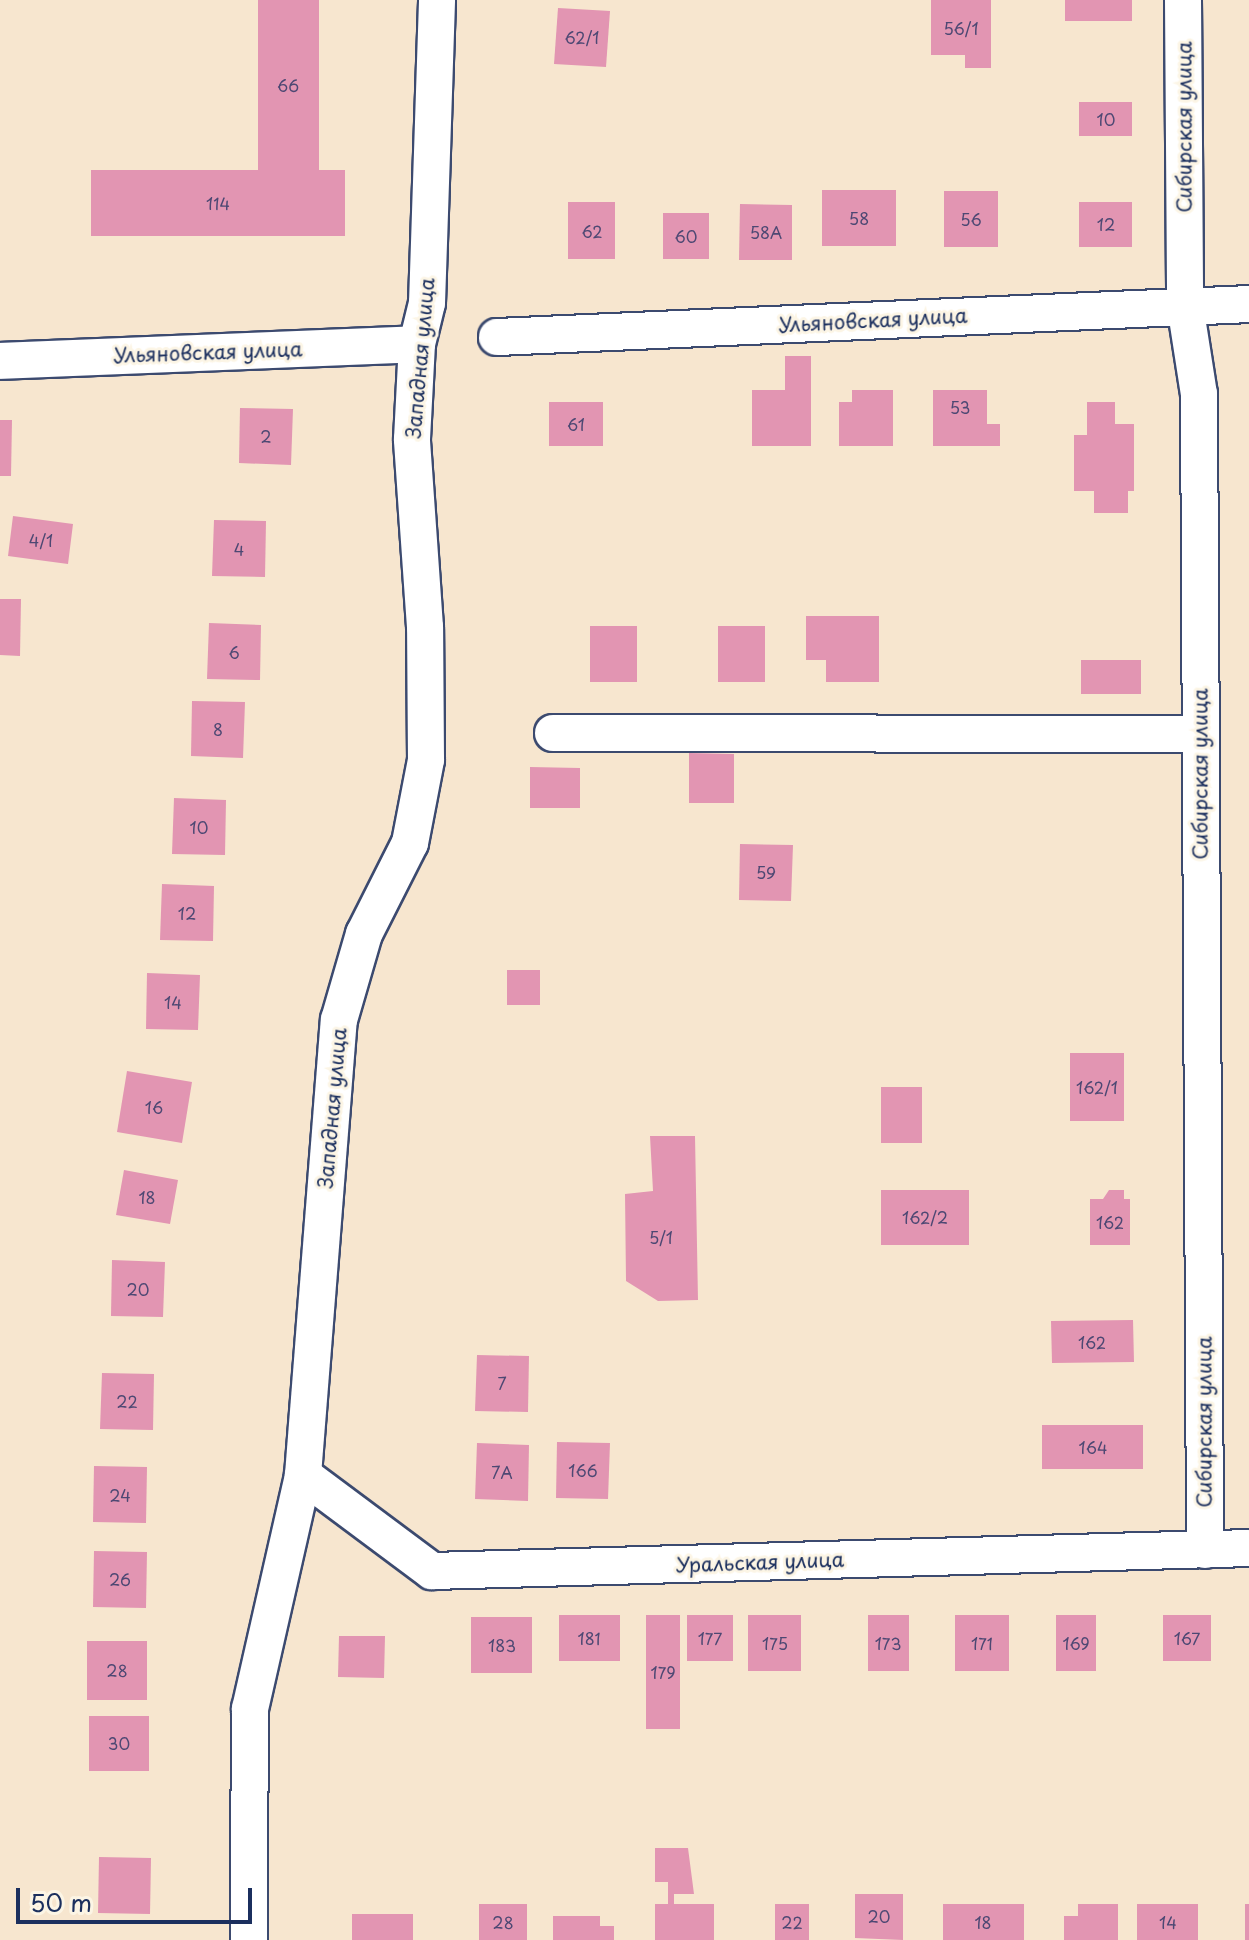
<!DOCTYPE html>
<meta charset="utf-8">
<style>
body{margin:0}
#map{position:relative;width:1249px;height:1940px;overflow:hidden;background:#f7e6cf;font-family:"Playpen Sans",sans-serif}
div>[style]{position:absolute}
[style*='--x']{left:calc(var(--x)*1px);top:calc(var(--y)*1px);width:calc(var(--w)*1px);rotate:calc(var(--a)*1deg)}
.building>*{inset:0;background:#e295b2}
.roads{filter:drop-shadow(2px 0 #3c4a6f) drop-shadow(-2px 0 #3c4a6f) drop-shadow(0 2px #3c4a6f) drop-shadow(0 -2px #3c4a6f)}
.minor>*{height:36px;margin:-18px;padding:0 18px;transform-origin:18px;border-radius:18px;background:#fff}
span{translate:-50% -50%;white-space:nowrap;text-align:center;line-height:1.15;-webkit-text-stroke:6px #fcf5e5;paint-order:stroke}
.number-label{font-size:16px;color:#4d4873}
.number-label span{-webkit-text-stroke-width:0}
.street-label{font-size:20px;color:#1b2f5e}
.scale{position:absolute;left:16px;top:1888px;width:236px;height:36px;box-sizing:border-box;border:4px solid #1b2f5e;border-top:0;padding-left:10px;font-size:24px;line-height:28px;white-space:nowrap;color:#1b2f5e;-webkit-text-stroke:6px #fcf5e5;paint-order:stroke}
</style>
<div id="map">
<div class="building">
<i style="clip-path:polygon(258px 0,319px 0,319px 170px,345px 170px,345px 236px,91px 236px,91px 170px,258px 170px)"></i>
<i style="clip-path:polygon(931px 0,991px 0,991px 68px,965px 68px,965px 55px,931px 55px)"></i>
<i style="clip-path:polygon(1065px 0,1132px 0,1132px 21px,1065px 21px)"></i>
<i style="clip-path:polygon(558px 8px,610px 11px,606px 67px,554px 64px)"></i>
<i style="clip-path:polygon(1079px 102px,1132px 102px,1132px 136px,1079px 136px)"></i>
<i style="clip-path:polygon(822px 190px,896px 190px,896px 246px,822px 246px)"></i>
<i style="clip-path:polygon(944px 191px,998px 191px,998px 247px,944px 247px)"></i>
<i style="clip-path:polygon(568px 202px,615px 202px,615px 259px,568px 259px)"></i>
<i style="clip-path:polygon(1079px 202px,1132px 202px,1132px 247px,1079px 247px)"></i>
<i style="clip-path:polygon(740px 204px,792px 205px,792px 260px,739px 260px)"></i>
<i style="clip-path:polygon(663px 213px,709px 213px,709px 259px,663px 259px)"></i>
<i style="clip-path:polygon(785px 356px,811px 356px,811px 446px,752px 446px,752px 390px,785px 390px)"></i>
<i style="clip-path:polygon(852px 390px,893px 390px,893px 446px,839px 446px,839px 402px,852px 402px)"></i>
<i style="clip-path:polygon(933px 390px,987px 390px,987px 424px,1000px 424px,1000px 446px,933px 446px)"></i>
<i style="clip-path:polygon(549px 402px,603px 402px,603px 446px,549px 446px)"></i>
<i style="clip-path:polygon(1087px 402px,1115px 402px,1115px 424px,1134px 424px,1134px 491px,1128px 491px,1128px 513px,1094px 513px,1094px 491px,1074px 491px,1074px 435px,1087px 435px)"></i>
<i style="clip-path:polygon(240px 408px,293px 409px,291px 465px,239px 463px)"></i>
<i style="clip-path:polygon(0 420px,12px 420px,11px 476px,0 476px)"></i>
<i style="clip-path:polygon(13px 516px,73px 524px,68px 564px,8px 556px)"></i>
<i style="clip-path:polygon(214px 520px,266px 521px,265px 577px,212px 576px)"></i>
<i style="clip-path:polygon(0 599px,21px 599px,20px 656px,0 655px)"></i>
<i style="clip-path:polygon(806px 616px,879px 616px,879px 682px,826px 682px,826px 660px,806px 660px)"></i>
<i style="clip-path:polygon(209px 623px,261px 625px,260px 680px,207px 679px)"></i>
<i style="clip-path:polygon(590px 626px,637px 626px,637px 682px,590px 682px)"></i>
<i style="clip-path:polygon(718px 626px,765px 626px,765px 682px,718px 682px)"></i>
<i style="clip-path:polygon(1081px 660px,1141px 660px,1141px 694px,1081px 694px)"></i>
<i style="clip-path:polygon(192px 701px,245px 702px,243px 758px,191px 756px)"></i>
<i style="clip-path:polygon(689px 753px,734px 754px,734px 803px,689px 803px)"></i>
<i style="clip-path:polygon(530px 767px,580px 768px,580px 808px,530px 808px)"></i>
<i style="clip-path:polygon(174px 798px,226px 800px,225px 855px,172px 854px)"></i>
<i style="clip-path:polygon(740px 844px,793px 845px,791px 901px,739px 900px)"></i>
<i style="clip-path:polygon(162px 884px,214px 886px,213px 941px,160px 940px)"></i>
<i style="clip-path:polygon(507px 970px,540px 970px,540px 1005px,507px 1005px)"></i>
<i style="clip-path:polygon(147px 973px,200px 975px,198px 1030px,146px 1029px)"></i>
<i style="clip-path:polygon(1070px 1053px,1124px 1053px,1124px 1121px,1070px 1121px)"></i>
<i style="clip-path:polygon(127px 1071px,192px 1082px,182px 1143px,117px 1132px)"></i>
<i style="clip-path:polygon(881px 1087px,922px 1087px,922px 1143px,881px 1143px)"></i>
<i style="clip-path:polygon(650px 1136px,695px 1136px,698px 1300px,658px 1301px,626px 1281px,625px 1194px,653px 1191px)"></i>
<i style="clip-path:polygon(124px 1170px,178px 1180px,170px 1224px,116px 1215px)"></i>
<i style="clip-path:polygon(881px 1190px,969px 1190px,969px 1245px,881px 1245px)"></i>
<i style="clip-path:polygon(1109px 1190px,1124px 1190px,1124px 1199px,1130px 1199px,1130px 1245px,1090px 1245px,1090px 1199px,1103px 1199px)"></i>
<i style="clip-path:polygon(112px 1260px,165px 1262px,163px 1317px,111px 1316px)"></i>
<i style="clip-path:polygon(1133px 1320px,1134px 1362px,1052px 1363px,1051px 1321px)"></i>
<i style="clip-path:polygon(477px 1355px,529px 1356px,528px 1412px,475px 1411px)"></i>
<i style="clip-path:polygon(102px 1373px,154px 1374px,153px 1430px,100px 1429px)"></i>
<i style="clip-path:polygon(1042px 1425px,1143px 1425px,1143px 1469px,1042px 1469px)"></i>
<i style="clip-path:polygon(557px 1442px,610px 1443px,608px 1499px,556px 1498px)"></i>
<i style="clip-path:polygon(477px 1443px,529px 1445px,528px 1501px,475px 1499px)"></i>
<i style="clip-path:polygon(94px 1466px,147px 1467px,146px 1523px,93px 1522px)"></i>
<i style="clip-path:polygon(94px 1551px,147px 1552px,146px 1608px,93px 1607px)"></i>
<i style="clip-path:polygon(559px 1615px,620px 1615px,620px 1661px,559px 1661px)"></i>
<i style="clip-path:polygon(646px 1615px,680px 1615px,680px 1729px,646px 1729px)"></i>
<i style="clip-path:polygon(687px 1615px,733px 1615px,733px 1661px,687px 1661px)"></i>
<i style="clip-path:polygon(748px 1615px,801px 1615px,801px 1671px,748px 1671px)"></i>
<i style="clip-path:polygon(868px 1615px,909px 1615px,909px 1671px,868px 1671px)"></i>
<i style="clip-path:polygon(955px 1615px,1009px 1615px,1009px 1671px,955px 1671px)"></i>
<i style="clip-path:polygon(1056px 1615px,1096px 1615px,1096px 1671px,1056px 1671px)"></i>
<i style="clip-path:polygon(1163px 1615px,1211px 1615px,1211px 1661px,1163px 1661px)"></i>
<i style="clip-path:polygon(471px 1617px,532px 1617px,532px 1673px,471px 1673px)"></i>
<i style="clip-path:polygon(339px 1636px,385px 1636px,384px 1678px,338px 1677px)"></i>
<i style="clip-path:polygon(87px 1641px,147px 1641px,147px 1700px,87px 1700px)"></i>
<i style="clip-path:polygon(89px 1716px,149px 1716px,149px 1771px,89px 1771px)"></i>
<i style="clip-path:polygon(655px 1848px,688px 1848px,694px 1894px,674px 1894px,674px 1904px,714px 1904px,714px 1940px,655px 1940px,655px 1904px,668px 1904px,668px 1882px,655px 1882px)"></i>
<i style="clip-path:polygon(99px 1857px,151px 1858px,150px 1914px,98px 1913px)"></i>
<i style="clip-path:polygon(855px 1894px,903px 1894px,903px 1940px,855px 1938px)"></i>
<i style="clip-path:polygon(479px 1904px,527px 1904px,527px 1940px,479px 1940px)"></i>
<i style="clip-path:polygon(775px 1904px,809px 1904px,809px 1940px,775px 1940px)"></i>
<i style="clip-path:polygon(943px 1904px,1024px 1904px,1024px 1940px,943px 1940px)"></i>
<i style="clip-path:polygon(1078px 1904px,1118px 1904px,1118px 1940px,1064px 1940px,1064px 1916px,1078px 1916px)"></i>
<i style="clip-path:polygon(1137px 1904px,1198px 1904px,1198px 1940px,1137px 1940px)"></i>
<i style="clip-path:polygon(1245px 1904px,1249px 1904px,1249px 1940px,1245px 1940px)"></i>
<i style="clip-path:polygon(352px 1914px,413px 1914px,413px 1940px,352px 1940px)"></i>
<i style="clip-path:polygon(553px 1916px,600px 1916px,600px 1926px,614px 1926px,614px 1940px,553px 1940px)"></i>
</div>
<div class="roads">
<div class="minor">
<i style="--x:1183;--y:0;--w:305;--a:89.6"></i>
<i style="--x:1185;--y:305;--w:90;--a:81.1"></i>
<i style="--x:1199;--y:394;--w:1156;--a:89.7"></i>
<i style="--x:497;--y:337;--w:753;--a:-2.51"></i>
<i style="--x:0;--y:361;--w:417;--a:-2.3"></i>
<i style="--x:553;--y:733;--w:646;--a:0.09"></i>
<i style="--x:303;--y:1475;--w:161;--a:36.7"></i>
<i style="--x:432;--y:1571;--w:817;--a:-1.61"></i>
<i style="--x:249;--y:1940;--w:231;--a:-89.8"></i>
<i style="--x:250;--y:1709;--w:240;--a:-77.2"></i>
<i style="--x:303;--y:1475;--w:456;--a:-85.5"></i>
<i style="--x:339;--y:1020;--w:90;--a:-73.8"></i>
<i style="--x:364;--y:934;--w:102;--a:-63.2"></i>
<i style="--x:410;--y:843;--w:85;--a:-79.1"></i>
<i style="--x:426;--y:760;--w:133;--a:-90.4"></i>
<i style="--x:425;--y:627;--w:188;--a:-94"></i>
<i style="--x:412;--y:439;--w:95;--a:-87"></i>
<i style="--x:417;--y:344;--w:42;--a:-76.3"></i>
<i style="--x:427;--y:303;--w:303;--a:-88.1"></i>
</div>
</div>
<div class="number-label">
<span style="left:961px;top:28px">56/1</span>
<span style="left:582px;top:37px">62/1</span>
<span style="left:288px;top:85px">66</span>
<span style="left:1106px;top:119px">10</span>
<span style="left:218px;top:203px">114</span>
<span style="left:859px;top:218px">58</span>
<span style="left:971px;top:219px">56</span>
<span style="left:1106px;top:224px">12</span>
<span style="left:592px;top:231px">62</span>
<span style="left:766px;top:232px">58А</span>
<span style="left:686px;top:236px">60</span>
<span style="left:960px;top:407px">53</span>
<span style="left:576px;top:424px">61</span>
<span style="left:266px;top:436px">2</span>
<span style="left:41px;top:540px">4/1</span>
<span style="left:239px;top:549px">4</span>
<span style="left:234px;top:652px">6</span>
<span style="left:218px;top:729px">8</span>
<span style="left:199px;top:827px">10</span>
<span style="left:766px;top:872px">59</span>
<span style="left:187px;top:913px">12</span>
<span style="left:173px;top:1002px">14</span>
<span style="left:1097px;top:1087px">162/1</span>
<span style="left:154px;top:1107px">16</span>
<span style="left:147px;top:1197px">18</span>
<span style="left:925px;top:1217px">162/2</span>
<span style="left:1110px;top:1222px">162</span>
<span style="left:661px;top:1237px">5/1</span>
<span style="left:138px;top:1289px">20</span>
<span style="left:1092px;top:1342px">162</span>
<span style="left:502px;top:1383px">7</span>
<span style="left:127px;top:1401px">22</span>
<span style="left:1093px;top:1447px">164</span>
<span style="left:583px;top:1470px">166</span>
<span style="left:502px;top:1472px">7А</span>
<span style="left:120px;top:1495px">24</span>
<span style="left:120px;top:1579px">26</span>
<span style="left:589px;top:1638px">181</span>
<span style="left:710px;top:1638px">177</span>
<span style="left:1187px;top:1638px">167</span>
<span style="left:775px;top:1643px">175</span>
<span style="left:888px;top:1643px">173</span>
<span style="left:982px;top:1643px">171</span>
<span style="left:1076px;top:1643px">169</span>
<span style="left:502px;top:1645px">183</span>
<span style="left:117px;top:1670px">28</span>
<span style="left:663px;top:1672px">179</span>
<span style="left:119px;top:1743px">30</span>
<span style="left:879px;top:1916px">20</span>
<span style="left:503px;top:1922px">28</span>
<span style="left:792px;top:1922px">22</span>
<span style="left:983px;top:1922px">18</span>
<span style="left:1168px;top:1922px">14</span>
</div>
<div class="street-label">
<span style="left:1184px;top:127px;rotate:-90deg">Сибирская улица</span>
<span style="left:873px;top:320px;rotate:-3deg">Ульяновская улица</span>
<span style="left:208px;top:352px;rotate:-2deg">Ульяновская улица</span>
<span style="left:420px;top:358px;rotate:-85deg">Западная улица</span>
<span style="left:1200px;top:774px;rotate:-90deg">Сибирская улица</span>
<span style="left:332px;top:1108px;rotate:-85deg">Западная улица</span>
<span style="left:1204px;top:1422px;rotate:-90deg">Сибирская улица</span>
<span style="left:760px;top:1562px;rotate:-2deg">Уральская улица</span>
</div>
<div class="scale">50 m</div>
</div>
